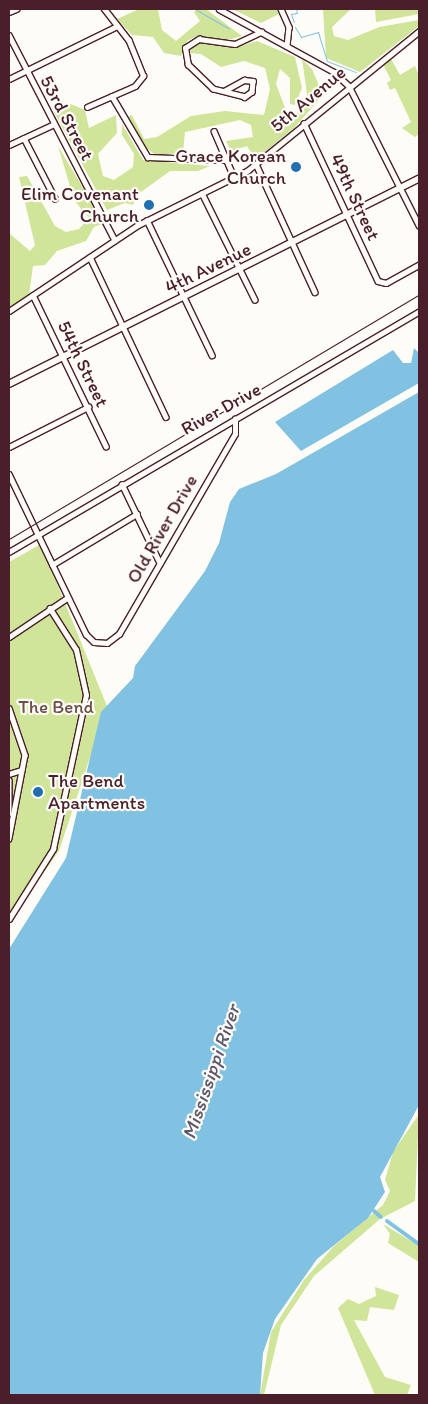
<!DOCTYPE html>
<style>
body{margin:0}
#map{position:relative;width:428px;height:1404px;overflow:hidden;background:#fdfcf7;font-family:Itim,sans-serif}
div>[style]{position:absolute}
[style*='--x']{left:calc(var(--x)*1px);top:calc(var(--y)*1px);width:calc(var(--w)*1px);rotate:calc(var(--a)*1deg)}
.green>*{inset:0;background:#d0e59a}
.water>*{inset:0;background:#81c2e2}
.stream>*{height:1px;margin:-0.5px;padding:0 0.5px;transform-origin:0.5px;border-radius:0.5px;background:#81c2e2}
.canal>*{height:4px;margin:-2px;padding:0 2px;transform-origin:2px;border-radius:2px;background:#81c2e2}
.roads{filter:drop-shadow(1px 0 #4a1f2b) drop-shadow(-1px 0 #4a1f2b) drop-shadow(0 1px #4a1f2b) drop-shadow(0 -1px #4a1f2b)}
.minor>*{height:4.5px;margin:-2.25px;padding:0 2.25px;transform-origin:2.25px;border-radius:2.25px;background:#fdfcf7}
.major>*{height:5.5px;margin:-2.75px;padding:0 2.75px;transform-origin:2.75px;border-radius:2.75px;background:#fdfcf7}
.rail>*{height:1px;margin:-0.5px;padding:0 0.5px;transform-origin:0.5px;border-radius:0.5px;background:#4a1f2b}
.dots>*{width:14px;height:14px;translate:-50% -50%;box-sizing:border-box;border:2px solid #fdfcf7;border-radius:50%}
span{translate:-50% -50%;white-space:nowrap;text-align:center;line-height:1.15;-webkit-text-stroke:4.5px #fdfcf7;paint-order:stroke}
.street-label{font-size:19px;color:#4a1f2b}
.poi-label{font-size:19px;color:#4a1f2b}
.right{translate:-100% -50%;text-align:right}
.left{translate:0 -50%;text-align:left}
.park-label{font-size:19px;color:#6c5047}
.water-label{font-size:20px;color:#5d586b;font-style:italic}
.frame{position:absolute;inset:0;border:10px solid #4a1f2b;pointer-events:none}
</style>
<div id="map">
<div class="green">
<i style="clip-path:polygon(139px 9px,158px 9px,162px 30px,176px 41px,200px 21px,194px 12px,197px 9px,206px 9px,242px 36px,222px 42px,197px 36px,187px 41px,181px 56px,164px 53px,153px 37px,132px 35px,117px 19px)"></i>
<i style="clip-path:polygon(232px 9px,277px 9px,279px 14px,261px 23px)"></i>
<i style="clip-path:polygon(323px 9px,351px 9px,332px 27px,334px 36px,348px 40px,379px 27px,419px 20px,419px 26px,360px 72px,326px 58px)"></i>
<i style="clip-path:polygon(375px 9px,419px 9px,419px 14px,376px 22px)"></i>
<i style="clip-path:polygon(257px 41px,295px 57px,302px 88px,295px 105px,290px 104px,290px 78px,280px 69px,276px 84px,287px 113px,296px 114px,308px 101px,302px 59px,312px 69px,323px 95px,294px 128px,255px 160px,247px 146px,231px 151px,226px 141px,253px 137px,251px 125px,240px 120px,185px 132px,183px 154px,154px 154px,141px 144px,126px 118px,132px 115px,144px 139px,157px 137px,191px 116px,225px 111px,264px 115px,270px 89px,265px 68px,244px 61px,221px 67px,201px 54px,189px 53px,197px 42px,234px 48px)"></i>
<i style="clip-path:polygon(390px 57px,400px 75px,415px 66px,419px 76px,419px 134px,415px 137px,402px 128px,411px 122px,395px 88px,390px 90px,387px 83px,391px 80px,383px 64px)"></i>
<i style="clip-path:polygon(68px 103px,85px 110px,89px 128px,116px 115px,117px 133px,98px 154px,103px 176px,114px 180px,133px 167px,134px 154px,122px 135px,122px 124px,143px 160px,210px 166px,198px 171px,170px 171px,137px 195px,133px 205px,125px 203px,107px 210px,54px 112px)"></i>
<i style="clip-path:polygon(58px 146px,104px 223px,94px 227px,86px 241px,57px 251px,45px 265px,33px 266px,29px 295px,9px 308px,9px 233px,30px 251px,35px 245px,19px 177px,27px 176px,55px 226px,66px 232px,79px 229px,89px 218px,74px 200px)"></i>
<i style="clip-path:polygon(41px 544px,107px 706px,59px 851px,9px 921px,9px 562px)"></i>
<i style="clip-path:polygon(419px 1114px,415px 1201px,380px 1219px,314px 1276px,281px 1325px,264px 1395px,260px 1395px,271px 1332px,304px 1280px,334px 1246px,383px 1205px,390px 1191px,385px 1180px,393px 1152px)"></i>
<i style="clip-path:polygon(383px 1224px,419px 1246px,419px 1262px,388px 1243px,390px 1234px)"></i>
<i style="clip-path:polygon(375px 1287px,399px 1295px,394px 1310px,370px 1307px,367px 1321px,354px 1320px,385px 1377px,411px 1385px,407px 1395px,375px 1395px,338px 1308px,348px 1299px,359px 1304px,376px 1296px)"></i>
</div>
<div class="water">
<i style="clip-path:polygon(414px 348px,419px 353px,419px 383px,301px 451px,275px 422px,393px 350px,403px 363px,411px 363px)"></i>
<i style="clip-path:polygon(419px 392px,419px 1105px,380px 1177px,385px 1192px,368px 1218px,317px 1259px,275px 1319px,263px 1353px,260px 1395px,9px 1395px,9px 949px,66px 858px,101px 712px,133px 678px,135px 666px,205px 571px,219px 543px,230px 502px,239px 489px,276px 474px)"></i>
</div>
<div class="stream">
<i style="--x:195;--y:9;--w:39;--a:30"></i>
<i style="--x:294;--y:22;--w:9;--a:-111"></i>
<i style="--x:291;--y:14;--w:6;--a:-9"></i>
<i style="--x:297;--y:13;--w:4;--a:-104"></i>
<i style="--x:295;--y:27;--w:12;--a:59"></i>
<i style="--x:301;--y:37;--w:18;--a:-16"></i>
<i style="--x:318;--y:32;--w:30;--a:73"></i>
<i style="--x:327;--y:61;--w:31;--a:21"></i>
</div>
<div class="canal">
<i style="--x:374;--y:1211;--w:9;--a:41"></i>
<i style="--x:387;--y:1221;--w:39;--a:36"></i>
</div>
<div class="roads">
<div class="minor">
<i style="--x:219;--y:9;--w:131;--a:28.7"></i>
<i style="--x:334;--y:72;--w:21;--a:43"></i>
<i style="--x:349;--y:86;--w:156;--a:63.3"></i>
<i style="--x:281;--y:9;--w:20;--a:66"></i>
<i style="--x:289;--y:27;--w:19;--a:96"></i>
<i style="--x:9;--y:12;--w:8;--a:-23"></i>
<i style="--x:9;--y:35;--w:231;--a:62.7"></i>
<i style="--x:9;--y:79;--w:120;--a:-26.1"></i>
<i style="--x:224;--y:91;--w:23;--a:-29"></i>
<i style="--x:244;--y:80;--w:9;--a:6"></i>
<i style="--x:253;--y:81;--w:11;--a:95"></i>
<i style="--x:252;--y:92;--w:9;--a:144"></i>
<i style="--x:245;--y:97;--w:33;--a:-166"></i>
<i style="--x:213;--y:89;--w:35;--a:-136"></i>
<i style="--x:188;--y:65;--w:17;--a:-100"></i>
<i style="--x:185;--y:48;--w:17;--a:-33"></i>
<i style="--x:199;--y:39;--w:36;--a:8"></i>
<i style="--x:235;--y:44;--w:29;--a:-25"></i>
<i style="--x:112;--y:96;--w:71;--a:59.5"></i>
<i style="--x:148;--y:157;--w:78;--a:2.2"></i>
<i style="--x:87;--y:107;--w:52;--a:-23.6"></i>
<i style="--x:135;--y:86;--w:13;--a:-51"></i>
<i style="--x:143;--y:76;--w:38;--a:-112"></i>
<i style="--x:129;--y:41;--w:41;--a:-128"></i>
<i style="--x:304;--y:123;--w:174;--a:64.9"></i>
<i style="--x:378;--y:281;--w:8;--a:14"></i>
<i style="--x:386;--y:283;--w:38;--a:-29"></i>
<i style="--x:214;--y:131;--w:50;--a:66.5"></i>
<i style="--x:24;--y:138;--w:68;--a:62.7"></i>
<i style="--x:9;--y:145;--w:47;--a:-24.9"></i>
<i style="--x:256;--y:164;--w:141;--a:65.3"></i>
<i style="--x:202;--y:193;--w:119;--a:63.6"></i>
<i style="--x:147;--y:220;--w:150;--a:64.3"></i>
<i style="--x:90;--y:257;--w:177;--a:64.6"></i>
<i style="--x:33;--y:295;--w:168;--a:64.2"></i>
<i style="--x:9;--y:311;--w:155;--a:-33.7"></i>
<i style="--x:138;--y:225;--w:122;--a:-26.4"></i>
<i style="--x:247;--y:171;--w:222;--a:-39.1"></i>
<i style="--x:9;--y:447;--w:89;--a:-26.9"></i>
<i style="--x:9;--y:474;--w:178;--a:64.3"></i>
<i style="--x:86;--y:634;--w:11;--a:45"></i>
<i style="--x:94;--y:642;--w:13;--a:4"></i>
<i style="--x:107;--y:643;--w:15;--a:-37"></i>
<i style="--x:119;--y:634;--w:231;--a:-59.9"></i>
<i style="--x:235;--y:434;--w:15;--a:-90"></i>
<i style="--x:122;--y:484;--w:88;--a:64.3"></i>
<i style="--x:9;--y:552;--w:476;--a:-30.4"></i>
<i style="--x:52;--y:565;--w:99;--a:-31"></i>
<i style="--x:9;--y:637;--w:70;--a:-33.9"></i>
<i style="--x:9;--y:708;--w:50;--a:71.2"></i>
<i style="--x:25;--y:755;--w:85;--a:100.9"></i>
<i style="--x:9;--y:774;--w:13;--a:-18"></i>
<i style="--x:9;--y:780;--w:33;--a:90"></i>
<i style="--x:9;--y:919;--w:83;--a:-57.8"></i>
<i style="--x:53;--y:849;--w:157;--a:-77.9"></i>
<i style="--x:86;--y:695;--w:46;--a:-102.5"></i>
<i style="--x:76;--y:650;--w:49;--a:-122.4"></i>
</div>
<div class="major">
<i style="--x:9;--y:384;--w:458;--a:-26.6"></i>
</div>
</div>
<div class="rail">
<i style="--x:9;--y:539;--w:477;--a:-30.8"></i>
</div>
<div class="dots">
<i style="left:296px;top:167px;background:#1f6fb2"></i>
<i style="left:149px;top:205px;background:#1f6fb2"></i>
<i style="left:38px;top:792px;background:#1f6fb2"></i>
</div>
<div class="street-label">
<span style="left:308px;top:99px;rotate:-40deg">5th Avenue</span>
<span style="left:67px;top:118px;rotate:62deg">53rd Street</span>
<span style="left:355px;top:197px;rotate:65deg">49th Street</span>
<span style="left:208px;top:268px;rotate:-26deg">4th Avenue</span>
<span style="left:83px;top:364px;rotate:64deg">54th Street</span>
<span style="left:221px;top:409px;rotate:-29deg">River Drive</span>
<span style="left:162px;top:529px;rotate:-60deg">Old River Drive</span>
</div>
<div class="poi-label">
<span class="right" style="left:286px;top:167px">Grace Korean<br>Church</span>
<span class="right" style="left:139px;top:205px">Elim Covenant<br>Church</span>
<span class="left" style="left:48px;top:792px">The Bend<br>Apartments</span>
</div>
<div class="park-label">
<span style="left:56px;top:707px">The Bend</span>
</div>
<div class="water-label">
<span style="left:211px;top:1072px;rotate:-71deg">Mississippi River</span>
</div>
<div class="frame"></div>
</div>
